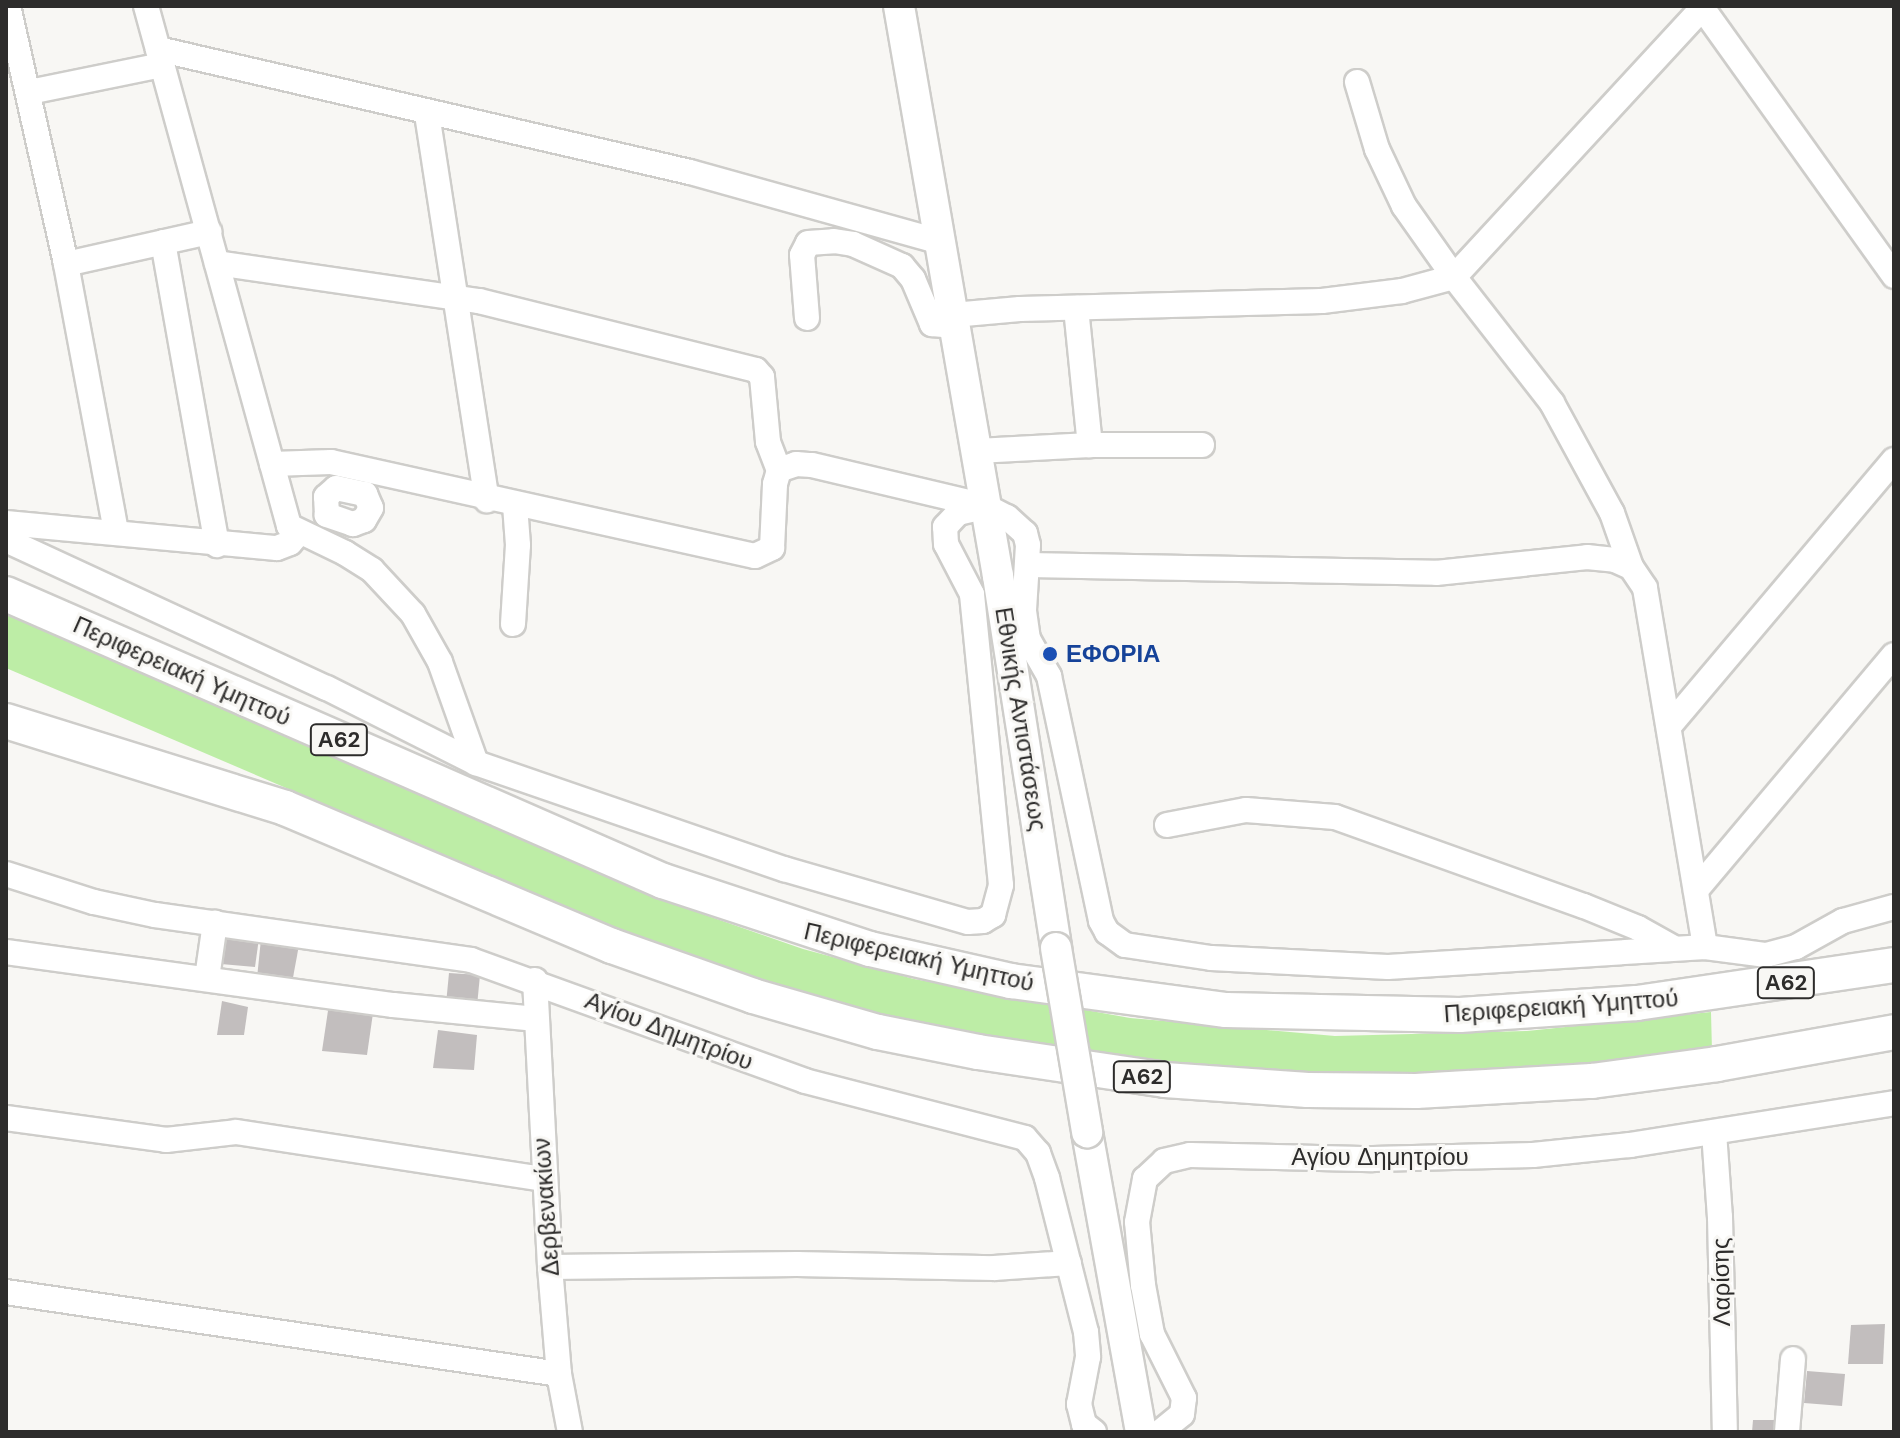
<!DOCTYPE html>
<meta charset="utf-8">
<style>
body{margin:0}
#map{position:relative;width:1900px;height:1438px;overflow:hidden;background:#f8f7f4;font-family:"DM Sans",sans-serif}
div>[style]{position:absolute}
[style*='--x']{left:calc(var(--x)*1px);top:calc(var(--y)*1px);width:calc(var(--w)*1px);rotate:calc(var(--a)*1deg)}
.green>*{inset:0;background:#bdeda6}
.building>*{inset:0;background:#c2bebe}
.roads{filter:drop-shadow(2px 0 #cecdca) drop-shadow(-2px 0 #cecdca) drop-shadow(0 2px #cecdca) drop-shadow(0 -2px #cecdca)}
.minor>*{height:24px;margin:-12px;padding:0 12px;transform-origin:12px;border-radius:12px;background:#fff}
.major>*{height:30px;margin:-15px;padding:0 15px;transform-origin:15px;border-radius:15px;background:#fff}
.highway>*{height:34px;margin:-17px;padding:0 17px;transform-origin:17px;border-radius:17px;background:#fff}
.bridges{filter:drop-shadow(2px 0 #cecdca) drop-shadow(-2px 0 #cecdca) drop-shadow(0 2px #cecdca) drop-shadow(0 -2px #cecdca)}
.major-bridge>*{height:30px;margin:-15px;padding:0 15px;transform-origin:15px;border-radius:15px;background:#fff}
.dots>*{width:22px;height:22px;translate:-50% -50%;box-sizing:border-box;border:4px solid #f8f7f4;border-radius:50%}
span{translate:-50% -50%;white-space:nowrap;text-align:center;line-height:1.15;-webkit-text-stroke:6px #f8f7f4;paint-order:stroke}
.shield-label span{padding:2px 6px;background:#f8f7f4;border:2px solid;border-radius:6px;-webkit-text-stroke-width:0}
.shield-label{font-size:22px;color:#2d2c2b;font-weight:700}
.transit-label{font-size:24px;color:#164399;font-weight:700}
.left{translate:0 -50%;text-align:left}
.street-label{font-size:24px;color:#2d2c2b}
.frame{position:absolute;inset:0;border:8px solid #2d2c2b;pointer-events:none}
</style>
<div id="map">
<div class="green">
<i style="clip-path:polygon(6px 613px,691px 910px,803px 949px,914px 979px,1130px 1018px,1335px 1036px,1527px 1031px,1711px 1012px,1712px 1051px,1628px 1063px,1441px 1075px,1339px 1075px,1132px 1062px,922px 1026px,803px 997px,674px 954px,6px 668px)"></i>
</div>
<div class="building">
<i style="clip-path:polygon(223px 931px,259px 938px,255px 967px,221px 964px)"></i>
<i style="clip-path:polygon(261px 939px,299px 945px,292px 983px,257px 978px)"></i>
<i style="clip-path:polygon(449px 973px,480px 975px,477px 1006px,446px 1004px)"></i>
<i style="clip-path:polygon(222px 1001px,248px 1007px,244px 1035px,217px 1035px)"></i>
<i style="clip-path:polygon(329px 1004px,373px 1013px,367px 1055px,322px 1051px)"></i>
<i style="clip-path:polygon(438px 1030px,477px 1035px,474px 1070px,433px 1068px)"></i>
<i style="clip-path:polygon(1885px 1324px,1883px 1364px,1848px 1364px,1851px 1325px)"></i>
<i style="clip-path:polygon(1807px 1371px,1845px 1374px,1842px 1406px,1804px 1403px)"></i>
<i style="clip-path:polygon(1753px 1420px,1775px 1420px,1774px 1432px,1752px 1432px)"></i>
</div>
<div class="roads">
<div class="minor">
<i style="--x:8;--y:6;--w:264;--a:77.3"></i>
<i style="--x:66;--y:264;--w:273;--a:79.4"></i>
<i style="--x:146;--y:6;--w:539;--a:74.62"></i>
<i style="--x:289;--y:526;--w:62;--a:25.7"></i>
<i style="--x:345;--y:553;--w:32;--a:32"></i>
<i style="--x:372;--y:570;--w:60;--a:47"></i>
<i style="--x:413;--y:614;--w:55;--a:60.6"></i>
<i style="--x:440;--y:662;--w:107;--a:70.4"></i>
<i style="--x:1701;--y:6;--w:332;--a:54.4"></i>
<i style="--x:158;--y:49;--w:546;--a:13.02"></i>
<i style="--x:690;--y:172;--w:261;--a:15.6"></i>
<i style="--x:1357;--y:82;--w:70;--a:73.4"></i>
<i style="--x:1377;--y:149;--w:63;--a:64.7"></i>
<i style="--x:1404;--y:206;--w:87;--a:54.8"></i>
<i style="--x:1454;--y:277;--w:366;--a:-47.3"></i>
<i style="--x:29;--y:92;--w:136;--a:-11.5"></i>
<i style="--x:427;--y:114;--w:391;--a:81.2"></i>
<i style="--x:163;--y:242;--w:308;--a:79.9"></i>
<i style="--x:217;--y:263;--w:265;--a:8.3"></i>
<i style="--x:479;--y:301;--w:285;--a:14"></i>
<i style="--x:756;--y:370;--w:9;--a:49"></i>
<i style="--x:762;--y:377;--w:65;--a:84.7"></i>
<i style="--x:768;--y:442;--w:30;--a:69"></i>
<i style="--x:66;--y:264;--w:147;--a:-12.6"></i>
<i style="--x:1076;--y:308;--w:138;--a:84.2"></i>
<i style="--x:953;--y:315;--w:67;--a:-5.1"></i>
<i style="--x:1020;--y:309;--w:302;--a:-1.5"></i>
<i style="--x:1322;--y:301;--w:81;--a:-7.1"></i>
<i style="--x:1402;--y:291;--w:54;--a:-15.1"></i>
<i style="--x:1454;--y:277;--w:160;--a:52.1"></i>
<i style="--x:1552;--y:403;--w:125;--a:61.4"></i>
<i style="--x:1612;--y:513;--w:57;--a:70.6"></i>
<i style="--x:807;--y:318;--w:63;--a:-94.5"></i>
<i style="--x:802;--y:255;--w:13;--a:-63"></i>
<i style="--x:808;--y:243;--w:26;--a:-4"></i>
<i style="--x:834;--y:241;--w:19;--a:9"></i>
<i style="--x:853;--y:244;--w:54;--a:24.2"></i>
<i style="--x:902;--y:266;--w:17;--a:50"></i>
<i style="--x:913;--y:279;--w:49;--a:67.1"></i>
<i style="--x:932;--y:324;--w:23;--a:5"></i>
<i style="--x:977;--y:451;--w:113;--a:-3"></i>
<i style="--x:1090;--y:445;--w:112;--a:0"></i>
<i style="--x:272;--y:464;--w:59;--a:-1.9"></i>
<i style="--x:331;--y:462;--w:434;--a:12.5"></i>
<i style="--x:755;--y:556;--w:19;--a:-25"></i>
<i style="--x:772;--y:548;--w:64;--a:-87.3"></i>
<i style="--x:775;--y:484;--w:15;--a:-74"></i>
<i style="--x:779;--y:470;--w:18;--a:-19"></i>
<i style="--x:796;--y:464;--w:16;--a:4"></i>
<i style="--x:812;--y:465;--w:178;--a:13.3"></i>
<i style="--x:985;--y:506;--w:25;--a:27"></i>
<i style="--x:1007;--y:517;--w:24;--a:42"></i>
<i style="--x:1025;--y:533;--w:12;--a:76"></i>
<i style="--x:1028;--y:545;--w:66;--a:93.5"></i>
<i style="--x:1024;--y:611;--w:28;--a:82"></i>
<i style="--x:1028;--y:639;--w:43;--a:60.4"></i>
<i style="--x:1049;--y:676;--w:250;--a:78"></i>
<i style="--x:1101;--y:921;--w:13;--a:61"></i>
<i style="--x:1107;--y:932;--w:22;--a:36"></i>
<i style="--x:1125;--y:945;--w:87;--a:8.6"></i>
<i style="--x:1211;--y:958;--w:177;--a:2.9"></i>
<i style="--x:1388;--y:967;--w:318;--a:-3.6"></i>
<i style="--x:1705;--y:947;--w:62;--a:7.5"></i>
<i style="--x:1766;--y:955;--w:31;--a:-15"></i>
<i style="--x:1796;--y:947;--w:54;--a:-29"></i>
<i style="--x:1843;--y:921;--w:53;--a:-15.4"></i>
<i style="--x:336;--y:488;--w:30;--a:12"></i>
<i style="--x:365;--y:494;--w:15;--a:67"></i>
<i style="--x:371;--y:508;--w:14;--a:120"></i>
<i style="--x:364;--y:520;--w:12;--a:160"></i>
<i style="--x:353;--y:524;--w:28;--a:-161"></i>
<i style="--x:327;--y:515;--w:18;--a:-93"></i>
<i style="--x:326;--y:497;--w:13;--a:-42"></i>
<i style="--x:6;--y:523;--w:272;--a:5.3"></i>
<i style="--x:277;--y:548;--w:14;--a:-21"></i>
<i style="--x:290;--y:543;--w:13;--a:-48"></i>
<i style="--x:6;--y:540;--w:353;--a:24.8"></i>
<i style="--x:327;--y:688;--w:167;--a:26.7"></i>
<i style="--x:476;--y:763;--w:326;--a:19"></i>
<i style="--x:784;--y:869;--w:191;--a:16.1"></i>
<i style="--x:968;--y:922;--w:15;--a:-4"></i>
<i style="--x:983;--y:921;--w:12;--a:-31"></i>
<i style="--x:993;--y:915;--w:31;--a:-75"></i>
<i style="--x:1001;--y:885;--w:292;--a:-95.7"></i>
<i style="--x:972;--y:594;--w:56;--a:-117.5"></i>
<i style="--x:946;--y:544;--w:17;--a:-93"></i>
<i style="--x:945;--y:527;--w:19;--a:-47"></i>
<i style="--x:958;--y:513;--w:26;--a:-13"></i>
<i style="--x:1029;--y:565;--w:407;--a:1.1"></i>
<i style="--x:1436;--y:573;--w:152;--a:-6"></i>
<i style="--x:1587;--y:557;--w:28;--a:6"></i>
<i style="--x:1615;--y:560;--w:17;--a:24"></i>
<i style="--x:1631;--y:567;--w:25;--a:56"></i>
<i style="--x:1645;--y:588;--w:364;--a:80.5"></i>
<i style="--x:513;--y:624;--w:79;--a:-86.4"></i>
<i style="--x:518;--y:545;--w:40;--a:-94.3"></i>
<i style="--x:1670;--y:725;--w:347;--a:-49.8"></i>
<i style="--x:1167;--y:825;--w:80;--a:-10.8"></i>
<i style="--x:1246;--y:810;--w:89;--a:4.5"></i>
<i style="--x:1335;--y:817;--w:264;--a:19.7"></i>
<i style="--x:1584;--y:906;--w:58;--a:22.2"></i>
<i style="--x:1638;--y:928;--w:41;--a:29.1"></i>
<i style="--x:6;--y:874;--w:92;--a:17.7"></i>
<i style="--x:94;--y:902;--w:62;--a:12"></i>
<i style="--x:155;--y:915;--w:319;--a:8.1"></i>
<i style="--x:471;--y:960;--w:355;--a:19.9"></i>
<i style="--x:805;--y:1081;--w:227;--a:14.5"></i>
<i style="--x:1025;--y:1138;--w:20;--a:49"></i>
<i style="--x:1038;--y:1153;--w:27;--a:70"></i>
<i style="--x:1047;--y:1178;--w:159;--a:75.8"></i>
<i style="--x:1086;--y:1332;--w:25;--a:85"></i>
<i style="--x:1088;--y:1357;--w:48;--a:100.8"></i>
<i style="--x:1079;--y:1404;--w:21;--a:76"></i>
<i style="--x:1084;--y:1424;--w:13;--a:39"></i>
<i style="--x:1696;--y:890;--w:307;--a:-49.9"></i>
<i style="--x:6;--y:952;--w:391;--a:7.8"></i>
<i style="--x:393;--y:1005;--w:144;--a:5.6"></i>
<i style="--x:207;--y:978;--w:56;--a:-81.7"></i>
<i style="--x:535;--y:980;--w:287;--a:87"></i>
<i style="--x:550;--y:1267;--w:107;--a:85.2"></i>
<i style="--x:559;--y:1374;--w:59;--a:79.3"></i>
<i style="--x:6;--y:1118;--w:162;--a:7.8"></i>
<i style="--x:166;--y:1140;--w:70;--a:-6.5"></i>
<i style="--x:236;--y:1132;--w:312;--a:8.7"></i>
<i style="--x:1714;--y:1132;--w:85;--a:86"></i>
<i style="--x:1720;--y:1217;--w:215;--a:88.7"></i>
<i style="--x:550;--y:1267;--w:247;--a:-0.7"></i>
<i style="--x:797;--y:1264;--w:197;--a:1.2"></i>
<i style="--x:994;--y:1268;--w:75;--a:-3.8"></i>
<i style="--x:6;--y:1292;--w:559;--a:8.43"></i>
<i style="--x:1160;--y:1432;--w:28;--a:-39"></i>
<i style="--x:1182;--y:1414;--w:16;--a:-83"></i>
<i style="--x:1184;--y:1398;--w:72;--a:-116.6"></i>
<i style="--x:1152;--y:1334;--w:50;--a:-100.4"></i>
<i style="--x:1143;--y:1285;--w:63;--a:-95.4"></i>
<i style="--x:1137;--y:1222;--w:44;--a:-79.5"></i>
<i style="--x:1145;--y:1179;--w:26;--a:-43"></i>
<i style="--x:1164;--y:1161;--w:27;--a:-13"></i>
<i style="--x:1190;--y:1155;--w:183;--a:1.3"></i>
<i style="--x:1373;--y:1159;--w:160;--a:-1.4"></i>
<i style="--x:1533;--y:1155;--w:98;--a:-5.9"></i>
<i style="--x:1630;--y:1145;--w:267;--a:-9"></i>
<i style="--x:1787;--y:1432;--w:73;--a:-85.3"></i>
</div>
<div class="major">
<i style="--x:899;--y:6;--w:579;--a:80.15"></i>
<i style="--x:998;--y:576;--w:376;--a:81.1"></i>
<i style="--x:1087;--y:1132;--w:305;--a:79.8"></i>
</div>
<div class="highway">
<i style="--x:6;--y:594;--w:717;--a:23.6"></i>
<i style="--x:663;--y:881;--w:218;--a:18.2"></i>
<i style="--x:870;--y:949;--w:145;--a:12.8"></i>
<i style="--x:1011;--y:981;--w:217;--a:7.7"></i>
<i style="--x:1226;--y:1010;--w:234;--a:1.2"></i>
<i style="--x:1460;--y:1015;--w:177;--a:-3.9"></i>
<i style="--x:1637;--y:1003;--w:260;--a:-8.4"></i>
<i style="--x:6;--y:721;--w:292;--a:17.3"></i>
<i style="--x:285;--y:808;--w:355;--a:22.9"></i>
<i style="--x:612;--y:946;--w:150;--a:19.5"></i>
<i style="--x:753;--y:996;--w:130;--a:16.1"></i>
<i style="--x:878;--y:1032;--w:102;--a:11.3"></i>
<i style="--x:978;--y:1052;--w:189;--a:8.5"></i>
<i style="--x:1165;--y:1080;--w:143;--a:4"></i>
<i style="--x:1308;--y:1090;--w:108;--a:0.5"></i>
<i style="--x:1416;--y:1091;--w:176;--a:-3.3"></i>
<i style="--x:1592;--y:1081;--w:126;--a:-7.7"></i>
<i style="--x:1717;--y:1064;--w:180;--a:-10.2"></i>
</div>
</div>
<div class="bridges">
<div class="major-bridge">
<i style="--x:1056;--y:948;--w:187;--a:80.4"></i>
</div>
</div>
<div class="dots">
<i style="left:1050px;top:654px;background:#1a4fb4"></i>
</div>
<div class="shield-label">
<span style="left:339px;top:740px">Α62</span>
<span style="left:1786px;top:983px">Α62</span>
<span style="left:1142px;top:1077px">Α62</span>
</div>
<div class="transit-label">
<span class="left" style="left:1066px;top:654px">ΕΦΟΡΙΑ</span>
</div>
<div class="street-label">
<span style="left:182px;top:671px;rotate:24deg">Περιφερειακή Υμηττού</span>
<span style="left:1021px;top:719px;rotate:81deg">Εθνικής Αντιστάσεως</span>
<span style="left:919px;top:957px;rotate:13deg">Περιφερειακή Υμηττού</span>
<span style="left:1561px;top:1006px;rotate:-4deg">Περιφερειακή Υμηττού</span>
<span style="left:669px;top:1031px;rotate:21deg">Αγίου Δημητρίου</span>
<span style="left:1380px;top:1157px">Αγίου Δημητρίου</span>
<span style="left:546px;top:1207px;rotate:-94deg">Δερβενακίων</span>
<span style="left:1721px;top:1282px;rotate:-91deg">Λαρίσης</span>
</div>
<div class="frame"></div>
</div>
